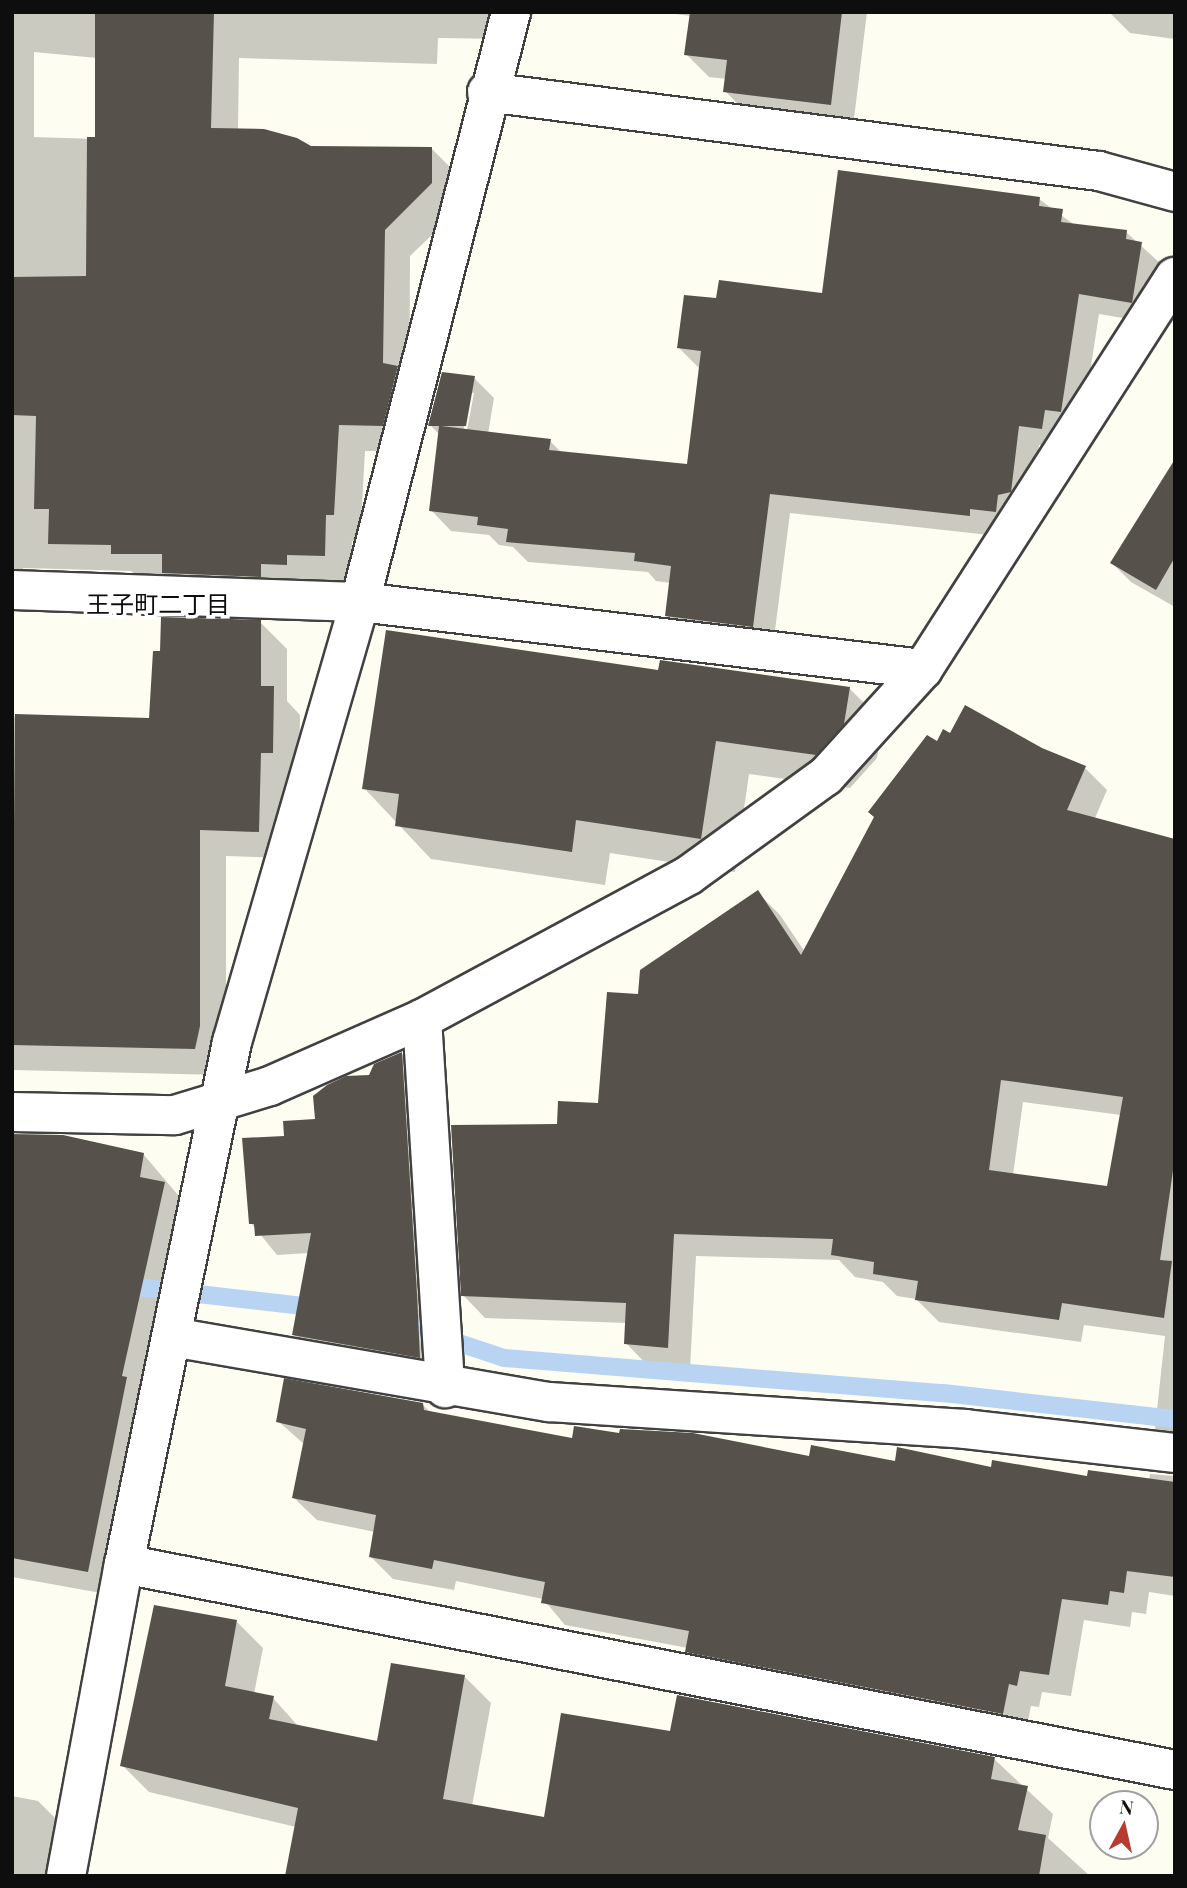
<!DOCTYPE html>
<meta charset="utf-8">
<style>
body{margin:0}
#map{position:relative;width:1187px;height:1888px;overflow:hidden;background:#fefdf1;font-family:"Playfair Display","Noto Sans JP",serif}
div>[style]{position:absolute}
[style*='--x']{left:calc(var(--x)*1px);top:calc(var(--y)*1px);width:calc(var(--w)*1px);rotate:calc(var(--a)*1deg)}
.shadow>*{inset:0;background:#0003}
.stream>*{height:18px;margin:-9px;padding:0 9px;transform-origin:9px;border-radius:9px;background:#b8d4f2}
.building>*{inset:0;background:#57514b}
.roads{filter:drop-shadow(2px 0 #414141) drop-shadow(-2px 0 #414141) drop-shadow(0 2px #414141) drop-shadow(0 -2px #414141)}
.street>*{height:38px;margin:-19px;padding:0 19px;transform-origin:19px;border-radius:19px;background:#fff}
span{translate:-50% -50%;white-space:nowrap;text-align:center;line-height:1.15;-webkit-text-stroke:7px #fff;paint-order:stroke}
.neighbourhood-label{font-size:24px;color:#0e0e0e}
.frame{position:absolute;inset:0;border:14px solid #0e0e0e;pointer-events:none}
.north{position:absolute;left:1089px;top:1790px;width:70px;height:70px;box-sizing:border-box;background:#fff;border:2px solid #9f9f9f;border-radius:50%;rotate:8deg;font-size:19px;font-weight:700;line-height:28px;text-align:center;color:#0e0e0e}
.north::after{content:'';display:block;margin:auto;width:24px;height:32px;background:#b63c2f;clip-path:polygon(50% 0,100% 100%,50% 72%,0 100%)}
</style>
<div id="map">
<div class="shadow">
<i style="clip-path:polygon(evenodd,12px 12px,504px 12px,503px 39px,438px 38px,437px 64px,239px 58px,238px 131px,310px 148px,432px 149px,458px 175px,458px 210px,410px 256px,409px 451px,365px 451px,360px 541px,352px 541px,351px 582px,313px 581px,313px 590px,140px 579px,131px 571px,23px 568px,21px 590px,12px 589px,12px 12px,34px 52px,97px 58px,97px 139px,34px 137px,34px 52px)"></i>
<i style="clip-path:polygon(659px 12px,867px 12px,853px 127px,748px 114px,725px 91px,727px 79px,709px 77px,686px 54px,691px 16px)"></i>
<i style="clip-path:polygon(1109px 12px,1175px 12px,1175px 39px,1130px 33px)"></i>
<i style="clip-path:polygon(evenodd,1039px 199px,1076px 226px,1126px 232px,1161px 264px,1152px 323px,1099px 314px,1081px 431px,1062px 448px,1039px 445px,1030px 512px,989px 535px,790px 513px,773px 646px,687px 636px,667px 616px,671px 583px,656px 581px,648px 572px,528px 562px,513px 547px,499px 545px,489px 535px,451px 531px,431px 510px,440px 435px,430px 425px,474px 378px,494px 398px,488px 434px,550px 441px,562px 453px,688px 466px,699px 368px,679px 348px,718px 300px,824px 294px,1039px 199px,470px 393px,474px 393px,466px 435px,463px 434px,470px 393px)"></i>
<i style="clip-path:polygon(1175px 462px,1175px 607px,1131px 582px,1112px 563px)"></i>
<i style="clip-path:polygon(260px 622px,287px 649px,287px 701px,300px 715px,299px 779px,287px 779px,285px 858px,226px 856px,226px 1054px,221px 1075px,13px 1070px,12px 716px,150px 719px)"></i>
<i style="clip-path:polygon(660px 672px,849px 688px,883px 722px,877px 758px,850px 788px,749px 774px,735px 872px,610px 853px,605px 885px,431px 859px,364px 788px)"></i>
<i style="clip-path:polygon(evenodd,951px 735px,1041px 750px,1085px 768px,1107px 790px,1009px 1020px,1175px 841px,1175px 1447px,1155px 1428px,1165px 1336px,1084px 1325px,1081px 1342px,939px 1322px,916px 1299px,897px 1296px,883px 1282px,855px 1277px,839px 1260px,696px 1256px,690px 1369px,648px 1366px,626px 1343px,627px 1323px,485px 1318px,463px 1295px,558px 1126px,599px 1105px,640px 996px,758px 893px,780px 915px,805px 952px,938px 743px,951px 735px,1023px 1102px,1121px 1115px,1108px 1188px,1013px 1175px,1023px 1102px)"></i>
<i style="clip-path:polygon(402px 1054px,422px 1074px,440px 1377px,314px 1355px,294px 1335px,309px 1253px,277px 1255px,251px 1223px,286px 1137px,317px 1121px)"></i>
<i style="clip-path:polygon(12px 1136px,144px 1155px,189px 1208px,112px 1595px,12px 1577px)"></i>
<i style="clip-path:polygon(422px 1404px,432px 1414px,573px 1440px,1089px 1478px,1149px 1481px,1150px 1474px,1175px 1476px,1175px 1596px,1149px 1592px,1146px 1614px,1132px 1612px,1130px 1627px,1084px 1620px,1071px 1696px,1042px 1692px,1039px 1707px,1031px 1706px,1025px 1735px,710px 1674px,688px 1648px,565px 1625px,543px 1599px,456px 1581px,454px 1590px,393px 1579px,370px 1556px,375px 1532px,317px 1520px,294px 1498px,305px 1445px,278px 1421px)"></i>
<i style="clip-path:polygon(237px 1622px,263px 1648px,254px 1694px,273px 1698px,299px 1727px,379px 1743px,465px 1677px,491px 1703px,472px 1806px,545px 1819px,672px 1733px,994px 1759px,1053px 1814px,1048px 1838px,1090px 1876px,286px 1876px,296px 1827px,149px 1792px,122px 1765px)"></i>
<i style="clip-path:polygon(12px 1796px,38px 1801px,67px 1830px,58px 1876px,12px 1876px)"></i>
</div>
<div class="stream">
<i style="--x:119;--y:1285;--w:203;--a:6.5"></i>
<i style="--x:396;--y:1322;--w:114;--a:18.4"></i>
<i style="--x:504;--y:1358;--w:440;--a:4.6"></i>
<i style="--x:943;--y:1393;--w:233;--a:6.4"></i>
</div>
<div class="building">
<i style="clip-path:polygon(95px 12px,214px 12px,211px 128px,264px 129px,297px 138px,311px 146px,432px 147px,432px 183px,385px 230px,383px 363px,398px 366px,383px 426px,339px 425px,334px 515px,326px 515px,325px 556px,287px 555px,287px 565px,261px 564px,261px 577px,162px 573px,162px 554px,111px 554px,111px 545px,48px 544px,49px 509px,34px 509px,36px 416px,12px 415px,12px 277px,86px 276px,87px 137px,95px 137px)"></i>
<i style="clip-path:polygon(690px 12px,842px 12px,831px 105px,723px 92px,727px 60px,684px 55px)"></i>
<i style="clip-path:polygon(838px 170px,1040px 197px,1039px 206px,1063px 209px,1061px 222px,1127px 230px,1126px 239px,1142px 242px,1132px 303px,1079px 294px,1061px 412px,1045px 410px,1042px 429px,1019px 426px,1011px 492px,998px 495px,996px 512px,970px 509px,970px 516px,770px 494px,753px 627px,665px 616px,671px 566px,634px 561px,635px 553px,506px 542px,508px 529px,477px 525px,478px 517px,429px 511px,439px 426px,428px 426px,442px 372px,475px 376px,466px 426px,441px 426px,551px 439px,549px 450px,687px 464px,701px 351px,677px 348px,684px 295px,716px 298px,719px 280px,822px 293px)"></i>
<i style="clip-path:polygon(1175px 459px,1175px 557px,1156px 590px,1110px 563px)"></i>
<i style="clip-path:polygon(161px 617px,261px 620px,261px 686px,274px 686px,273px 753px,261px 753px,259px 832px,200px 830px,200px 1026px,195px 1049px,12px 1045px,15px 714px,149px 718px,153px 651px,160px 651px)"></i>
<i style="clip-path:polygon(386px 630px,658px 670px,660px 660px,850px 687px,844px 724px,816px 755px,716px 741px,701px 839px,576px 820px,572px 852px,395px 826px,399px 794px,362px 789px)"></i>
<i style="clip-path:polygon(evenodd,965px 705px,1042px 748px,1086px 766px,1067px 810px,1175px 839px,1175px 1157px,1160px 1260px,1172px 1261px,1164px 1318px,1062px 1303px,1059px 1320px,915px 1300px,918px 1281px,873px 1274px,874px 1262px,831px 1255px,833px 1239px,766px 1237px,674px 1234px,668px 1348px,624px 1344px,626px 1303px,461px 1296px,451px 1125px,557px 1124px,558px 1101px,598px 1103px,607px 992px,638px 994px,640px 970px,758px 890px,801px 955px,874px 817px,868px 812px,927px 735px,937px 741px,943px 729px,950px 733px,965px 705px,1001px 1080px,1123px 1097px,1107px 1186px,989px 1170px,1001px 1080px)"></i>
<i style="clip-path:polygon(402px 1052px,417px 1294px,420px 1358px,292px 1335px,311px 1233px,255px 1236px,254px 1224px,249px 1224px,242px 1138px,284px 1136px,283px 1121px,315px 1119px,313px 1096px,327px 1085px,346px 1076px,369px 1075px,374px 1064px)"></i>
<i style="clip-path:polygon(12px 1134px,63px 1135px,144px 1153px,140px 1177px,165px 1182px,122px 1376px,127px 1377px,88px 1572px,12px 1558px)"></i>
<i style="clip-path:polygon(284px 1378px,423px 1403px,424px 1410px,572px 1438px,574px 1426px,619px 1433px,620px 1429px,693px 1433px,809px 1456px,811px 1445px,895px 1461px,897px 1447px,991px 1467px,992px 1460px,1087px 1476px,1088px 1470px,1175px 1482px,1175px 1577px,1127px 1571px,1124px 1593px,1110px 1591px,1108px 1605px,1062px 1599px,1049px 1675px,1020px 1671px,1017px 1686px,1009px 1684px,1003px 1714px,685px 1652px,689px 1631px,541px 1603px,545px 1582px,434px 1560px,432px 1569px,369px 1557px,376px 1515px,292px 1498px,306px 1429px,276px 1422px)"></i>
<i style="clip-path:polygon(154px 1605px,237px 1620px,225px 1686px,274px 1696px,269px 1719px,377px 1741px,391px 1663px,465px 1675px,443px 1799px,544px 1817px,561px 1713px,670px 1731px,677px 1695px,995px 1757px,991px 1779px,1028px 1786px,1018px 1830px,1046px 1835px,1039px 1876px,285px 1876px,298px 1808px,120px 1766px)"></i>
</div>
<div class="roads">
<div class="street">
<i style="--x:487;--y:92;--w:617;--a:7.36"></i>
<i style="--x:1099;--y:171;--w:79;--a:15.4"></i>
<i style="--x:12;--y:590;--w:348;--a:2"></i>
<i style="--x:360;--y:602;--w:567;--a:6.79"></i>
<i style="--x:422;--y:1019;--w:370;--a:86.4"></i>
<i style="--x:12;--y:1112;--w:163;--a:1.1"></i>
<i style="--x:175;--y:1115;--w:99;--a:-17"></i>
<i style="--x:270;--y:1086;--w:166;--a:-23.8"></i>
<i style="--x:422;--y:1019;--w:303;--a:-28.3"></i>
<i style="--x:689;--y:875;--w:169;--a:-35.9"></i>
<i style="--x:826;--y:776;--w:144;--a:-47.8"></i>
<i style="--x:923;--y:669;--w:466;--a:-57.3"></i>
<i style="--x:172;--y:1337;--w:383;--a:9.8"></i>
<i style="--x:549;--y:1402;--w:417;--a:3.7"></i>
<i style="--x:965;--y:1429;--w:211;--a:6.5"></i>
<i style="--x:124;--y:1564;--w:1071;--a:11.09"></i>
<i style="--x:66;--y:1876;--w:317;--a:-79.5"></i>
<i style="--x:124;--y:1564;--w:533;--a:-78.31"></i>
<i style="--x:232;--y:1042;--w:458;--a:-73.8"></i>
<i style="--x:360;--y:602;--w:609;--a:-75.64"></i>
</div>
</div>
<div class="neighbourhood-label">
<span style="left:158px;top:604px">王子町二丁目</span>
</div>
<div class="frame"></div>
<div class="north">N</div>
</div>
